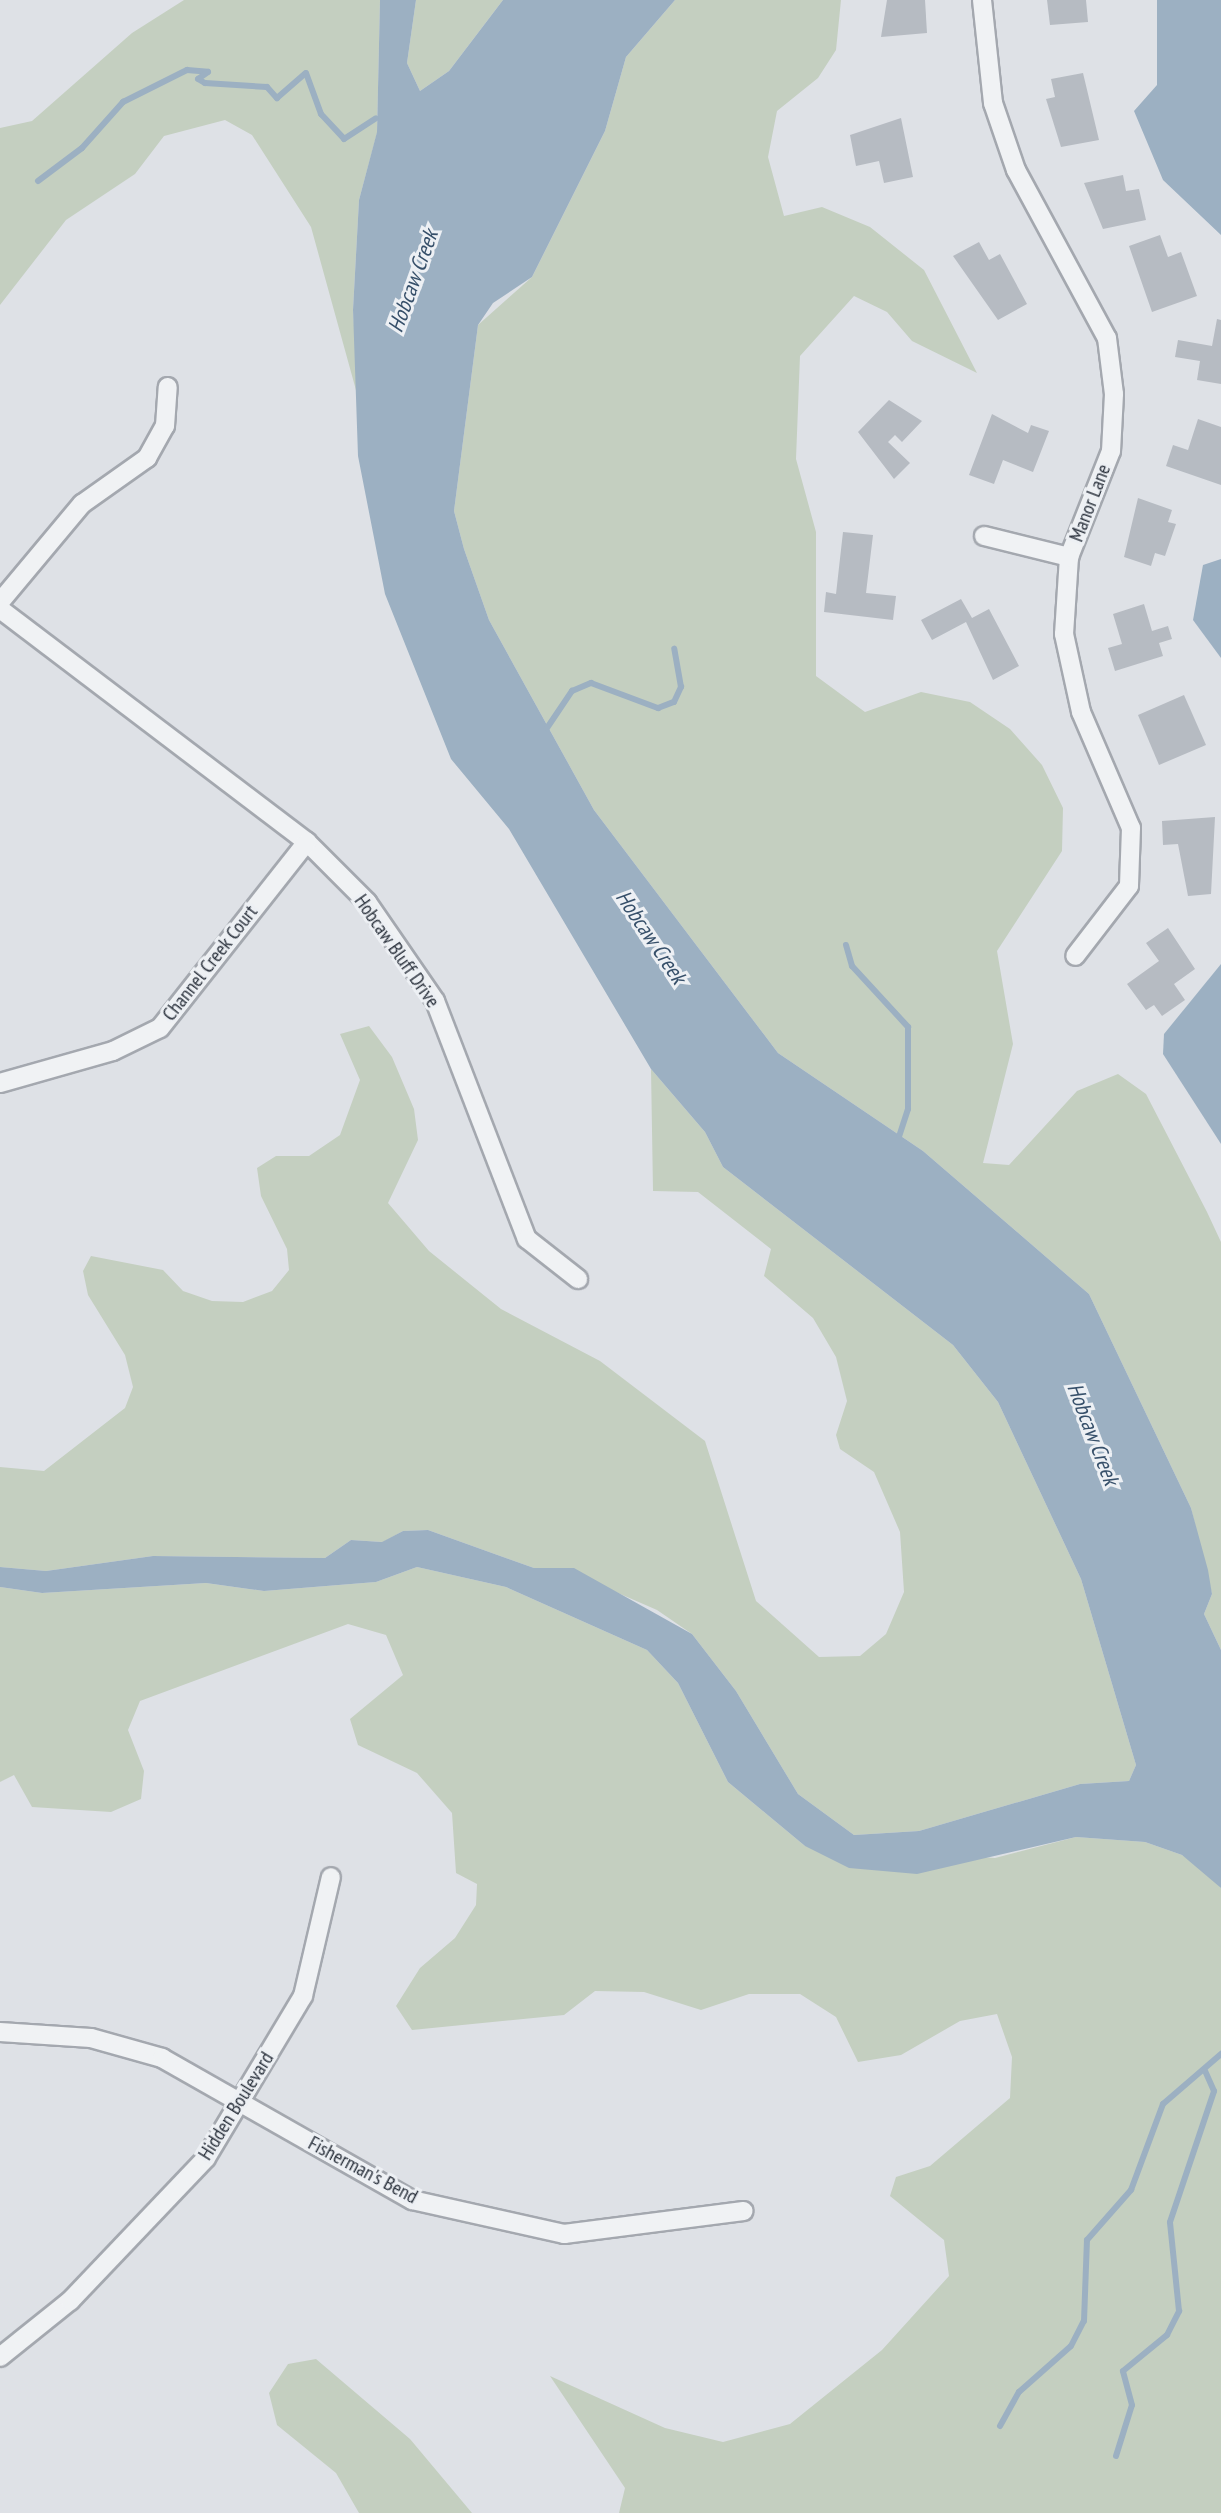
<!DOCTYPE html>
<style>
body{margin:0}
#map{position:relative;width:1221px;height:2513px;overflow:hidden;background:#dee1e6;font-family:"PT Sans Narrow",sans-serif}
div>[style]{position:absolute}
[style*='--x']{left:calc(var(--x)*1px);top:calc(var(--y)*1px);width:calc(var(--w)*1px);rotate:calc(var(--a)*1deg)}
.green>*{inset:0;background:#c4cfc0}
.water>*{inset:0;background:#9cb0c2}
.stream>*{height:6px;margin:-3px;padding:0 3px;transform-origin:3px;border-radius:3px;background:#9cb0c2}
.building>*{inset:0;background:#b6bbc2}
.roads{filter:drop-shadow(2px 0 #a4a8af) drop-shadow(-2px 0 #a4a8af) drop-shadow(0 2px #a4a8af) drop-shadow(0 -2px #a4a8af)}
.minor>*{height:18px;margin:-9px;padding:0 9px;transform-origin:9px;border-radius:9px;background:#f0f2f4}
span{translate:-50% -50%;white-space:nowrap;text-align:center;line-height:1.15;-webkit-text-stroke:6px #edf0f4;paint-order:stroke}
.street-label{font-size:20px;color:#29303b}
.water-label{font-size:22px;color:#37506a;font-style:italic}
</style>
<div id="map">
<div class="green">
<i style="clip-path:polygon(184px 0,380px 0,377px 133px,359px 200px,353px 310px,359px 401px,311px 227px,252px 135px,225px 120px,164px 136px,135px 174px,66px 220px,0 305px,0 128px,32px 121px,132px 33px)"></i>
<i style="clip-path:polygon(416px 0,503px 0,449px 71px,420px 91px,407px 63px)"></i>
<i style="clip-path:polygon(675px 0,841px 0,836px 50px,818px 78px,777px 111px,768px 157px,784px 216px,822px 207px,870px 227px,924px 270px,977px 373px,912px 341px,887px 312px,854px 296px,800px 356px,796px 459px,816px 532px,816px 676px,865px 712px,921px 692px,970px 702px,1010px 729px,1042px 765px,1063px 808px,1062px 851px,997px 951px,1013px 1044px,983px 1163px,1009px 1165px,1077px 1091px,1118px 1074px,1146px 1094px,1207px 1212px,1221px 1242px,1221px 1650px,1204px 1614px,1212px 1594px,1191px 1508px,1089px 1294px,923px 1151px,778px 1053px,594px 810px,489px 620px,464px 549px,454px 511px,478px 325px,532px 277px,605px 131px,626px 57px)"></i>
<i style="clip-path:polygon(369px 1026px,392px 1057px,414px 1109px,418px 1140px,388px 1203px,429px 1251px,501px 1309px,600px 1361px,705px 1441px,756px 1601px,819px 1657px,860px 1656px,886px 1634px,904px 1592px,900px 1532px,874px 1472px,840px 1449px,836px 1435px,847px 1401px,836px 1357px,813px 1318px,764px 1276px,771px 1249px,698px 1192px,653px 1191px,651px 1069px,705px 1132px,723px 1167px,953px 1345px,998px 1402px,1081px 1579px,1136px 1765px,1129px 1781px,1080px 1784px,919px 1831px,854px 1835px,798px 1794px,736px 1691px,692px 1634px,657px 1610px,579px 1576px,534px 1568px,428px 1530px,403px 1531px,383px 1542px,351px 1540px,325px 1558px,153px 1556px,46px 1571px,0 1567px,0 1467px,44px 1471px,125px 1408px,133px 1387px,125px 1355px,88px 1295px,83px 1271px,91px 1256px,163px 1270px,183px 1291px,212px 1301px,243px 1302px,272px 1291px,289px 1270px,287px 1249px,261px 1196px,257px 1168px,276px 1156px,309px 1156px,340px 1135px,360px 1080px,340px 1034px)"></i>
<i style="clip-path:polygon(417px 1567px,506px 1587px,647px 1650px,678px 1683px,728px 1782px,805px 1846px,995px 1858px,1076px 1837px,1145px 1842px,1182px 1855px,1212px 1876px,1221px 1888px,1221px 2513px,619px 2513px,625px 2488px,550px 2376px,665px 2428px,723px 2442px,790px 2424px,882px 2350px,949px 2276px,944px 2240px,890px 2196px,896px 2177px,930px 2166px,1010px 2098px,1012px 2057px,997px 2014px,960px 2021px,901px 2055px,858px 2062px,836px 2017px,800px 1994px,749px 1994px,701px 2010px,644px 1992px,595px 1991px,564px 2015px,412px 2030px,396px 2006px,420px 1968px,455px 1938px,476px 1905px,477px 1884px,456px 1873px,452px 1813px,417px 1773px,358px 1745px,350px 1719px,403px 1675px,386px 1635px,348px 1624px,140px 1701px,128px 1730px,144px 1771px,141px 1799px,111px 1812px,32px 1807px,14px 1775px,0 1782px,0 1587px,42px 1593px,206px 1583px,264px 1591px,376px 1582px)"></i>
<i style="clip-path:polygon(316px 2359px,410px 2439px,472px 2513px,359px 2513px,336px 2473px,277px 2425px,269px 2393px,288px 2364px)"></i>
</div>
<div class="water">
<i style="clip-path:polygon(380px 0,416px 0,407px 63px,420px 91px,449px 71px,503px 0,675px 0,626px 57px,605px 131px,532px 277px,493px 303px,478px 325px,454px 511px,464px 549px,489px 620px,594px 810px,778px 1053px,923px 1151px,1089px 1294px,1191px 1508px,1208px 1570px,1212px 1594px,1204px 1614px,1221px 1650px,1221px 1888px,1182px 1855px,1145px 1842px,1076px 1837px,917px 1874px,849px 1868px,805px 1846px,728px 1782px,678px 1683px,647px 1650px,506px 1587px,417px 1567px,376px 1582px,264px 1591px,206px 1583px,42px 1593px,0 1587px,0 1567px,46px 1571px,153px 1556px,325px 1558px,351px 1540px,382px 1542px,403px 1531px,428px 1530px,534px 1568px,574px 1568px,692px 1634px,736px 1691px,798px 1794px,854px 1835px,919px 1831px,1080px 1784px,1129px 1781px,1136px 1765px,1081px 1579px,998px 1402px,953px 1345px,723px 1167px,705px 1132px,651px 1069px,509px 829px,451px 759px,385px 594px,358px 456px,353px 310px,359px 200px,377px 132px)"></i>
<i style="clip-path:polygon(1157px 0,1221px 0,1221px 235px,1163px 180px,1134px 111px,1157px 85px)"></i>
<i style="clip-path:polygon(1221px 559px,1221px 658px,1193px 620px,1203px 565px)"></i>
<i style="clip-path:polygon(1221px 964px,1221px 1144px,1163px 1054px,1164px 1034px)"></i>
</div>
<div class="stream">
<i style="--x:38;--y:181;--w:55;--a:-36.9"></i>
<i style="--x:82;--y:148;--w:62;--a:-48.3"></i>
<i style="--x:123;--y:102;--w:72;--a:-26.6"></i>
<i style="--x:187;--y:70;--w:21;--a:5"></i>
<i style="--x:208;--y:72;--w:12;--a:145"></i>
<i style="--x:198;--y:79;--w:8;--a:30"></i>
<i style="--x:205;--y:83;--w:62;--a:3.7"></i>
<i style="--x:267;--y:87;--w:15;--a:48"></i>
<i style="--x:277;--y:98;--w:38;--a:-41"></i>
<i style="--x:306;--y:73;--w:44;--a:69.9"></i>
<i style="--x:321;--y:114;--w:34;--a:47"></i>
<i style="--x:344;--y:139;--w:38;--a:-33"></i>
<i style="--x:547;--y:728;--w:45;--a:-56"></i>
<i style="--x:572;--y:691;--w:21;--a:-23"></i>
<i style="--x:591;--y:683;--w:72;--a:20.5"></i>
<i style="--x:658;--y:708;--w:17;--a:-21"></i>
<i style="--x:674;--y:702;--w:17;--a:-65"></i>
<i style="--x:681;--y:687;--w:39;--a:-100"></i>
<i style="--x:846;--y:945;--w:22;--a:74"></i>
<i style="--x:852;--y:966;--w:83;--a:47.4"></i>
<i style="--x:908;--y:1027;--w:82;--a:90"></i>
<i style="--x:908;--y:1109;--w:28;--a:108"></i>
<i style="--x:1000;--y:2426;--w:39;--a:-61"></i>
<i style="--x:1019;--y:2392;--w:69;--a:-41.5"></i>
<i style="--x:1071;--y:2346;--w:28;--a:-63"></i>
<i style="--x:1084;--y:2321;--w:81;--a:-87.9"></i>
<i style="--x:1087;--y:2240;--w:67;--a:-48.7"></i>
<i style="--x:1131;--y:2190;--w:92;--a:-69.6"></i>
<i style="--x:1163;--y:2104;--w:77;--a:-40.8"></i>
<i style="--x:1116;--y:2456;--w:53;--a:-72.6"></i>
<i style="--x:1132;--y:2405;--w:35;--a:-105"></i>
<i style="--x:1123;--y:2371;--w:57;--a:-39.3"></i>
<i style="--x:1167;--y:2335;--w:27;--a:-63"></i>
<i style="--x:1179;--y:2311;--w:89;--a:-95.8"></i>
<i style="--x:1170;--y:2222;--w:138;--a:-71.4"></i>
<i style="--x:1214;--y:2091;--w:22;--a:-114"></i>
</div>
<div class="building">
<i style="clip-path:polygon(887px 0,925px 0,927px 33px,881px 37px)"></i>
<i style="clip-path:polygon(1047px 0,1086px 0,1088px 22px,1050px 25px)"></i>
<i style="clip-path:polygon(1083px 73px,1099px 140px,1061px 147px,1046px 99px,1055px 97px,1051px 79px)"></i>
<i style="clip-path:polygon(901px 118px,913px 177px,884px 183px,879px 161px,856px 166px,850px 135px)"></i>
<i style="clip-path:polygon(1123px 175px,1126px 191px,1139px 189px,1146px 220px,1103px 229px,1084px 183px)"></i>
<i style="clip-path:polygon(1160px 235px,1168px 257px,1181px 252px,1197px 296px,1152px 312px,1129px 246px)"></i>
<i style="clip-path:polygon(979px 242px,989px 260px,1000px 254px,1027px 304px,998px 320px,953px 256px)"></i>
<i style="clip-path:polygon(1217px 319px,1221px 320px,1221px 384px,1197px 380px,1200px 361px,1175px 357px,1178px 340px,1212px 346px)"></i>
<i style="clip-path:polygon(889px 400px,922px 421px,902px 442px,895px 435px,888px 442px,910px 463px,894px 479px,858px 432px)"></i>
<i style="clip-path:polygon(992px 414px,1028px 433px,1031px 425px,1049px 431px,1033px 472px,1003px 460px,994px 484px,969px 475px)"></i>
<i style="clip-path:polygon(1198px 419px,1221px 427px,1221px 485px,1166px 466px,1173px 445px,1188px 450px)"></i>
<i style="clip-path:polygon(1138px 498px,1172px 510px,1168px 522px,1176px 524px,1165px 556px,1155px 553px,1151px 566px,1124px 557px)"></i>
<i style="clip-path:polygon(843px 532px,873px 535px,866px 593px,896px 596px,893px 620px,824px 612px,826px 592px,836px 594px)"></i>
<i style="clip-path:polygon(961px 599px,972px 618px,989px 609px,1019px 666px,993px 680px,966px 622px,932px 640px,921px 620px)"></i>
<i style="clip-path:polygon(1144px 604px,1152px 631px,1168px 626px,1172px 639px,1159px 643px,1163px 656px,1115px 671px,1108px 648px,1122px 644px,1113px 614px)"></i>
<i style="clip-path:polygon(1184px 695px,1206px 745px,1159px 765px,1138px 715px)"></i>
<i style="clip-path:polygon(1215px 817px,1211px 894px,1188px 896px,1178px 844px,1163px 845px,1162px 821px)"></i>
<i style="clip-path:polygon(1168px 928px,1195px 969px,1174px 984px,1185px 1000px,1162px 1016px,1154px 1005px,1146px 1010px,1127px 984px,1159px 961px,1146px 943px)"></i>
</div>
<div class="roads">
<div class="minor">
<i style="--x:982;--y:0;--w:104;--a:83.9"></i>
<i style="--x:993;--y:103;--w:71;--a:71.1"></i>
<i style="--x:1016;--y:170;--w:191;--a:61.6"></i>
<i style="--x:1107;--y:338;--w:56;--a:82.9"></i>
<i style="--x:1114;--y:394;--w:57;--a:93"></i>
<i style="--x:1111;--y:451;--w:114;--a:111.6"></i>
<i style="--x:1069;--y:557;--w:77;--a:93.7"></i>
<i style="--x:1064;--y:634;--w:80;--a:77.7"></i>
<i style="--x:1081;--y:712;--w:126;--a:66.7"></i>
<i style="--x:1131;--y:828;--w:58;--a:92"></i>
<i style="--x:1129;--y:886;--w:88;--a:127.6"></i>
<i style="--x:984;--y:536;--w:88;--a:13.9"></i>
<i style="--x:0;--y:602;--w:128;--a:-50.1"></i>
<i style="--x:82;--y:504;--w:80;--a:-35.3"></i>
<i style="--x:147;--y:458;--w:37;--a:-61"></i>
<i style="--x:165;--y:426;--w:39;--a:-86"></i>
<i style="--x:0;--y:609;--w:385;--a:37.2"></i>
<i style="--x:307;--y:842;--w:85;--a:45"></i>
<i style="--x:367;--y:902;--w:120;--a:55.5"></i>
<i style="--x:435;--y:1001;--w:255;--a:68.9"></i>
<i style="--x:527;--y:1239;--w:65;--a:38.1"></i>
<i style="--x:0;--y:1083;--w:117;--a:-15.8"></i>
<i style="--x:113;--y:1051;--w:52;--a:-26.1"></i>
<i style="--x:160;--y:1028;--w:237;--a:-51.7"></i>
<i style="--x:0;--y:2032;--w:91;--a:3.8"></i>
<i style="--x:91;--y:2038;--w:74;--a:15.7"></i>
<i style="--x:162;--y:2058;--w:288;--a:29.6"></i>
<i style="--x:412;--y:2200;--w:156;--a:12.6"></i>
<i style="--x:564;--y:2234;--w:181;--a:-7.3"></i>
<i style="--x:0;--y:2357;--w:90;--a:-38.7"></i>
<i style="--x:70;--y:2301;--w:197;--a:-46.4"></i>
<i style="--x:206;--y:2158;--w:189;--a:-59.1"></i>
<i style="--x:303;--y:1996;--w:122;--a:-76.8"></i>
</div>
</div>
<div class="street-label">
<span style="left:1090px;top:503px;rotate:-69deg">Manor Lane</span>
<span style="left:397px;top:951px;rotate:55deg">Hobcaw Bluff Drive</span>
<span style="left:210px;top:963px;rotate:-52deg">Channel Creek Court</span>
<span style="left:236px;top:2106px;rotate:-58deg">Hidden Boulevard</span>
<span style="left:363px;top:2170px;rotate:28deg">Fisherman's Bend</span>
</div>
<div class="water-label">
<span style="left:413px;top:281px;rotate:-70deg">Hobcaw Creek</span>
<span style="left:651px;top:937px;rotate:56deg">Hobcaw Creek</span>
<span style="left:1093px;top:1434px;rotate:69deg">Hobcaw Creek</span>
</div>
</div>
